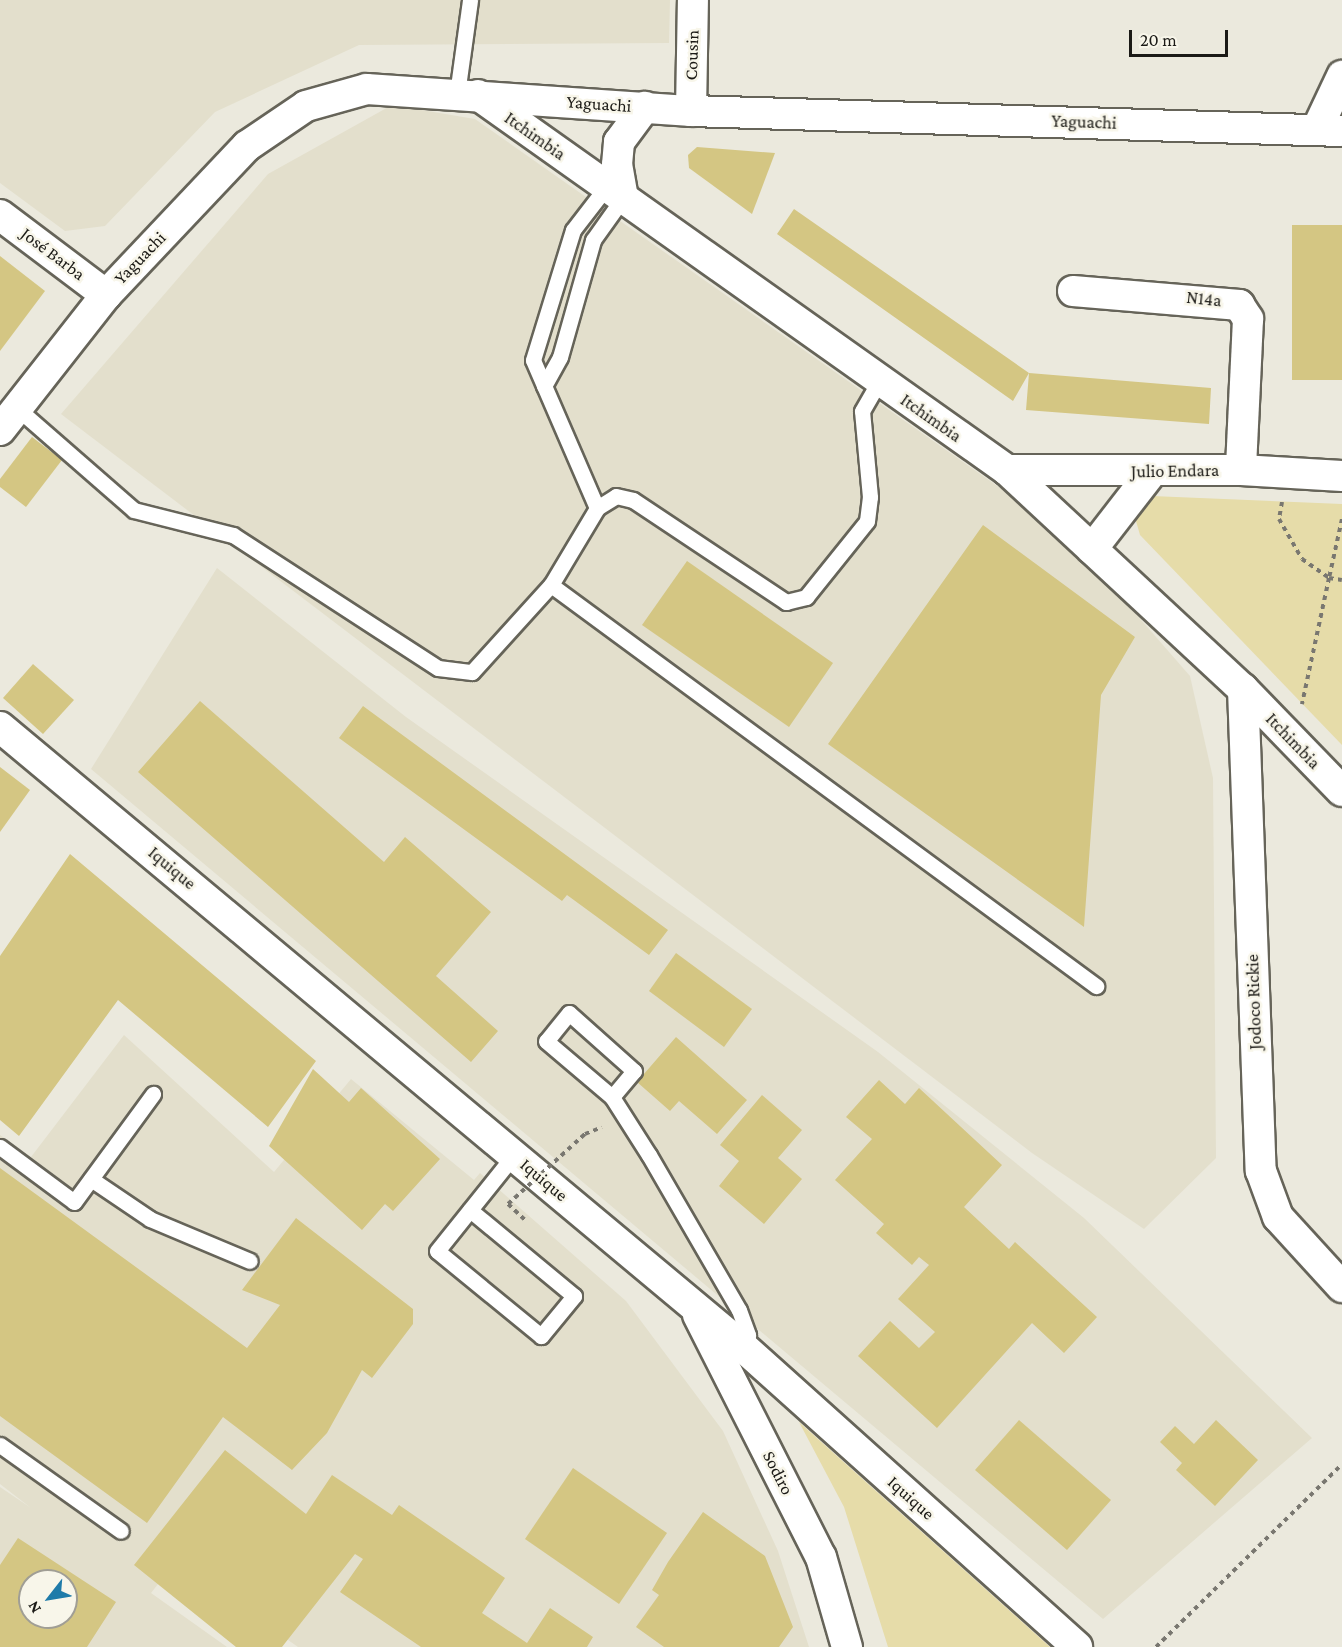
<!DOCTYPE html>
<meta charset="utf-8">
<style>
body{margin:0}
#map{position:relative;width:1342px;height:1647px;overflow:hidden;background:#ebe9dd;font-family:"Crimson Pro",serif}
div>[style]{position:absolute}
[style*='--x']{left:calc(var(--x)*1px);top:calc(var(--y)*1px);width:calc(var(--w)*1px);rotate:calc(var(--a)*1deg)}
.built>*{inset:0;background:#e3dfcc}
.green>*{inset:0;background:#e6dca9}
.building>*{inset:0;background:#d4c683}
.path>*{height:4px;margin-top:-2px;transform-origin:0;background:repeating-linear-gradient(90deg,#797770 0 4.5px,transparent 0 9px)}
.roads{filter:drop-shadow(2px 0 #666459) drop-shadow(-2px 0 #666459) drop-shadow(0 2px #666459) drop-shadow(0 -2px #666459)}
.lane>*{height:15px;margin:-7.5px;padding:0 7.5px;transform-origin:7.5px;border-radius:7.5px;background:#fff}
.street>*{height:30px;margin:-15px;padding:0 15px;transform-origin:15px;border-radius:15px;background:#fff}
.path-bridge>*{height:4px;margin-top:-2px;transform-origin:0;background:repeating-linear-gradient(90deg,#797770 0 4.5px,transparent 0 9px)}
span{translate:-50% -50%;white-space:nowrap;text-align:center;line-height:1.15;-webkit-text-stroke:5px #f8f6ea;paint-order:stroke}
.street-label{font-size:18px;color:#1b1a16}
.north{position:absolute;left:18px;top:1569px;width:60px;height:60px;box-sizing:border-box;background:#f8f6ea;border:2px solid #a09e95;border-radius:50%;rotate:239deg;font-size:16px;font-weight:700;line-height:24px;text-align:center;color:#1b1a16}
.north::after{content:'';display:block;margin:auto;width:21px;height:27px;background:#1f7ba9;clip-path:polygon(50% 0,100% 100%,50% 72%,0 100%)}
.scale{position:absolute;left:1129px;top:30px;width:99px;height:27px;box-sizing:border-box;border:3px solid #1b1a16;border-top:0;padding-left:8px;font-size:18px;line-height:21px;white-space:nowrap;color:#1b1a16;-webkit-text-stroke:4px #f8f6ea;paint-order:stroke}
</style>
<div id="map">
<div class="built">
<i style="clip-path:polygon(0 0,670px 0,669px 43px,359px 45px,215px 112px,105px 226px,65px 231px,0 183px)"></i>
<i style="clip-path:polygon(392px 105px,475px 119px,1067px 535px,1190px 676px,1213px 778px,1216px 1158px,1144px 1229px,1032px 1153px,61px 414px,268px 174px)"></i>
<i style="clip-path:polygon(217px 568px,406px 717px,878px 1052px,1084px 1218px,1312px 1438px,1103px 1619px,91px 769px)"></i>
<i style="clip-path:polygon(evenodd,124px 1035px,274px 1172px,351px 1079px,474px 1180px,480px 1173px,626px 1301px,723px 1431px,778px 1551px,809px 1647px,298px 1647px,176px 1561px,151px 1593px,227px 1647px,0 1647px,0 1487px,31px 1508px,0 1484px,0 1135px,31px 1157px,124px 1035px,30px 1581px,66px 1581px,66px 1617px,30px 1617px,30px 1581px)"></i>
</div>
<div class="green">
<i style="clip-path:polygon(1152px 496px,1342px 504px,1342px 745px,1140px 535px,1136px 521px,1141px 504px)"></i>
<i style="clip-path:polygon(799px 1422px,1050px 1647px,888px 1647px,844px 1507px)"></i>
</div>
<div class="building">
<i style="clip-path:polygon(697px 147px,775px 153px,752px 214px,689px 168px,688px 155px)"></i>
<i style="clip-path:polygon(794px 209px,1029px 373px,1211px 388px,1209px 424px,1026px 410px,1029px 373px,1013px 401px,777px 234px)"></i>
<i style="clip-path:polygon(1292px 225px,1342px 225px,1342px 380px,1292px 380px)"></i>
<i style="clip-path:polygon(0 256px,45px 291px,0 351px)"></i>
<i style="clip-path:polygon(32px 437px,62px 460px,26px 507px,0 487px,0 479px)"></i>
<i style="clip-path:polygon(983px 525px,1135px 637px,1101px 695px,1084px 927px,828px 744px)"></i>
<i style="clip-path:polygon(687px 561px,833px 663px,789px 727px,642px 625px)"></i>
<i style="clip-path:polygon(33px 664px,74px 700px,43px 734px,3px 698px)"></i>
<i style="clip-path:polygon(200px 701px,384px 862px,405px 837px,491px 912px,436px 976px,498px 1031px,471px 1062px,138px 772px)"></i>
<i style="clip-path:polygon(363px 706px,668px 930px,649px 955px,567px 895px,562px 901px,339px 738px)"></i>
<i style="clip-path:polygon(0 767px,30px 790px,0 832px)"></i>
<i style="clip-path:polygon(70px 854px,316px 1061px,268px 1127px,118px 1000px,19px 1136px,0 1120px,0 956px)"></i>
<i style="clip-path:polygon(676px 953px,752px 1009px,724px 1047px,649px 991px)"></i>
<i style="clip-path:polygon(676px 1037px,747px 1100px,717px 1134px,679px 1101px,670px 1111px,637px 1082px)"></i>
<i style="clip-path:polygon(313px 1069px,349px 1102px,361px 1088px,440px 1159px,393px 1211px,385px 1204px,362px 1230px,269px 1146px)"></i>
<i style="clip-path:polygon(879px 1080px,905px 1104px,919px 1088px,1002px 1165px,964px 1207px,1009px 1249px,1015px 1242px,1097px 1317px,1064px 1353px,1032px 1323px,937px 1428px,858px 1356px,890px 1321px,919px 1348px,935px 1332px,898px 1299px,929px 1265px,919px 1257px,912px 1265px,876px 1233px,884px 1224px,835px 1180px,872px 1139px,846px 1117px)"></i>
<i style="clip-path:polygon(762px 1095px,802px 1130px,778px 1158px,802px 1179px,764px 1224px,719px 1186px,739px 1161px,720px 1145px)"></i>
<i style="clip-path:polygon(0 1168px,247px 1348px,280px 1305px,242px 1290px,296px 1218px,413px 1309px,413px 1324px,372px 1378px,362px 1370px,327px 1433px,292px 1470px,223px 1417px,147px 1523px,0 1416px)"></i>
<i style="clip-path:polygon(1019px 1420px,1111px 1500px,1067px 1550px,975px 1470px)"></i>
<i style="clip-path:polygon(1216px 1420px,1258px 1460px,1215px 1506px,1176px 1470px,1182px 1463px,1160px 1442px,1175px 1426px,1194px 1444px)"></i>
<i style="clip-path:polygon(225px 1450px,306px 1514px,332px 1475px,392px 1515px,399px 1505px,505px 1578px,482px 1613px,527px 1643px,550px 1608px,593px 1637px,587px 1647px,421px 1647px,340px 1592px,363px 1559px,355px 1554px,282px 1647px,236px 1647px,134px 1565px)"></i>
<i style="clip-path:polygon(573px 1468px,667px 1533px,619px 1604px,525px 1539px)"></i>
<i style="clip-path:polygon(703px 1512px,765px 1556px,793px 1627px,779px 1647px,664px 1647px,636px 1627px,659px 1595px,652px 1590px,668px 1562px)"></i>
<i style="clip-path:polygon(evenodd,18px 1538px,116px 1602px,87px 1647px,0 1647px,0 1565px,18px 1538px,30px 1581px,66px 1581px,66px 1617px,30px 1617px,30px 1581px)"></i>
</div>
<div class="path">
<i style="--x:1282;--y:502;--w:17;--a:100"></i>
<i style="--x:1279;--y:519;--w:46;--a:60.1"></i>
<i style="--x:1302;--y:559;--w:33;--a:35"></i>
<i style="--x:1329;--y:578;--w:129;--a:102.1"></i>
<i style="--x:1342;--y:519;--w:60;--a:102.4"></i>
<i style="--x:1329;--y:578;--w:13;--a:9"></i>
<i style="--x:585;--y:1134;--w:18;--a:-22"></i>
<i style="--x:508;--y:1204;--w:23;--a:43"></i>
<i style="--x:1156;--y:1647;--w:261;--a:-44.5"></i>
</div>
<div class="roads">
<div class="lane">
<i style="--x:457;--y:94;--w:95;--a:-82.1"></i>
<i style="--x:544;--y:386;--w:33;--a:-61"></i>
<i style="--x:560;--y:357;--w:122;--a:-74.2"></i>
<i style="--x:593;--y:240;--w:52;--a:-54.5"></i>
<i style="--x:17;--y:408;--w:155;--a:41.1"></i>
<i style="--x:134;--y:510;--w:102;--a:14.2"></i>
<i style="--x:233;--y:535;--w:244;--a:33"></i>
<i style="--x:438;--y:668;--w:34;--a:7"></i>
<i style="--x:472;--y:672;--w:118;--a:-47.8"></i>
<i style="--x:551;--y:585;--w:90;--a:-59.1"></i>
<i style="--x:597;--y:508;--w:22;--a:-32"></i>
<i style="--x:616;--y:496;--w:17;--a:13"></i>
<i style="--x:633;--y:500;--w:184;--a:33.7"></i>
<i style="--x:786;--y:602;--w:21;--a:-14"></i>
<i style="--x:806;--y:597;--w:97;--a:-51.2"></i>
<i style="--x:867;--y:521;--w:24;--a:-83"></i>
<i style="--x:870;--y:497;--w:86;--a:-95.3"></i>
<i style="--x:862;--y:411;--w:34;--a:-60"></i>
<i style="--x:597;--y:508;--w:161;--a:-113.4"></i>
<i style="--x:533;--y:360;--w:136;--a:-72.9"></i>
<i style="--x:573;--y:230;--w:56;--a:-52.3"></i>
<i style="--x:551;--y:585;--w:677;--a:36.34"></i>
<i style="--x:612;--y:1097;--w:34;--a:-50"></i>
<i style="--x:634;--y:1071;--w:87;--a:-138.3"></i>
<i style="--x:569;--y:1013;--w:36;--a:129"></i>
<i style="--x:546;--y:1041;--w:87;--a:40.3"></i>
<i style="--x:612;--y:1097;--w:69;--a:57.5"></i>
<i style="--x:649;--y:1155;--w:179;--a:59.9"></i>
<i style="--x:739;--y:1310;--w:27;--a:70"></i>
<i style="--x:748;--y:1335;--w:13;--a:113"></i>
<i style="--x:0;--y:1147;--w:92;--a:36.6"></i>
<i style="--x:74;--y:1202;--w:134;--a:-53.8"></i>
<i style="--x:91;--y:1179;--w:71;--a:34.1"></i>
<i style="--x:150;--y:1219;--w:108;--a:22.8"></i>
<i style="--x:470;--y:1210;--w:135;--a:39.6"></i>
<i style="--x:574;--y:1296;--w:52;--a:129.5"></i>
<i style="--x:541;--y:1336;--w:134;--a:-140.7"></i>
<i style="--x:437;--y:1251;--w:123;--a:-51.3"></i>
<i style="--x:0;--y:1445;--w:148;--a:35.4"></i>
</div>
<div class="street">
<i style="--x:478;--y:95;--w:648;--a:35.33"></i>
<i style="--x:1007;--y:470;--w:322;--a:42.9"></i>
<i style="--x:1243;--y:689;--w:142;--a:45.9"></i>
<i style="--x:691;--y:111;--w:111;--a:-89"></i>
<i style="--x:1317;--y:129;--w:59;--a:-64.7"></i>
<i style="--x:623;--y:198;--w:34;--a:-100"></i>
<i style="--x:617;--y:165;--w:23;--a:-85"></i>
<i style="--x:619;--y:142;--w:44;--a:-53.4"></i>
<i style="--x:0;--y:215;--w:133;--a:37"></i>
<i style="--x:1073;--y:291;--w:167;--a:4.8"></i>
<i style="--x:1239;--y:305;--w:17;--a:57"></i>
<i style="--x:1248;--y:319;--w:151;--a:92.7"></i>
<i style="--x:0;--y:430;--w:172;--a:-51.9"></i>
<i style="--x:106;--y:295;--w:205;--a:-46.6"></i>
<i style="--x:247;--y:146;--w:71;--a:-34.1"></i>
<i style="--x:306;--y:106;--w:63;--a:-15.6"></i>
<i style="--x:367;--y:89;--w:325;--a:3.9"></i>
<i style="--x:691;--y:111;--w:651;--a:1.76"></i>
<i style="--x:1007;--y:470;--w:234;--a:0"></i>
<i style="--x:1241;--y:470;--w:101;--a:3.4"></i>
<i style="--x:1092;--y:549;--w:96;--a:-52.2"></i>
<i style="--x:1243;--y:689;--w:482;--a:87.9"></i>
<i style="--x:1261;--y:1171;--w:49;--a:69.7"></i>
<i style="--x:1278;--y:1217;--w:95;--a:47.6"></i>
<i style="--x:0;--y:727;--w:968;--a:39.84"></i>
<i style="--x:743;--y:1347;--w:449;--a:41.9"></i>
<i style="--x:698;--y:1315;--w:271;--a:63.1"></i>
<i style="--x:821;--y:1557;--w:94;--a:73.9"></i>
</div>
</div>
<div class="path-bridge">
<i style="--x:508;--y:1204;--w:104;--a:-42.3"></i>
</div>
<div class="street-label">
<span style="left:692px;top:55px;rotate:-88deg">Cousin</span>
<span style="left:599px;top:104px;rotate:4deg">Yaguachi</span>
<span style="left:1084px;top:122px;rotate:2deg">Yaguachi</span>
<span style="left:535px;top:136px;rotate:35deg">Itchimbia</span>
<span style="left:53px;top:254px;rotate:37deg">José Barba</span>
<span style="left:140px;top:258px;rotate:-46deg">Yaguachi</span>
<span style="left:1204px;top:299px;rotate:6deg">N14a</span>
<span style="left:931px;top:418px;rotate:35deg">Itchimbia</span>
<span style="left:1175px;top:471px;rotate:-1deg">Julio Endara</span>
<span style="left:1293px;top:741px;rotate:46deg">Itchimbia</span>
<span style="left:172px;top:868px;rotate:40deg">Iquique</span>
<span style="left:1254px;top:1002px;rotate:-92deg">Jodoco Rickie</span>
<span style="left:544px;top:1180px;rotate:40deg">Iquique</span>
<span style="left:778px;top:1473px;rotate:63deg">Sodiro</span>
<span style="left:911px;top:1498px;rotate:42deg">Iquique</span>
</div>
<div class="north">N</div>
<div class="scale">20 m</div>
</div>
